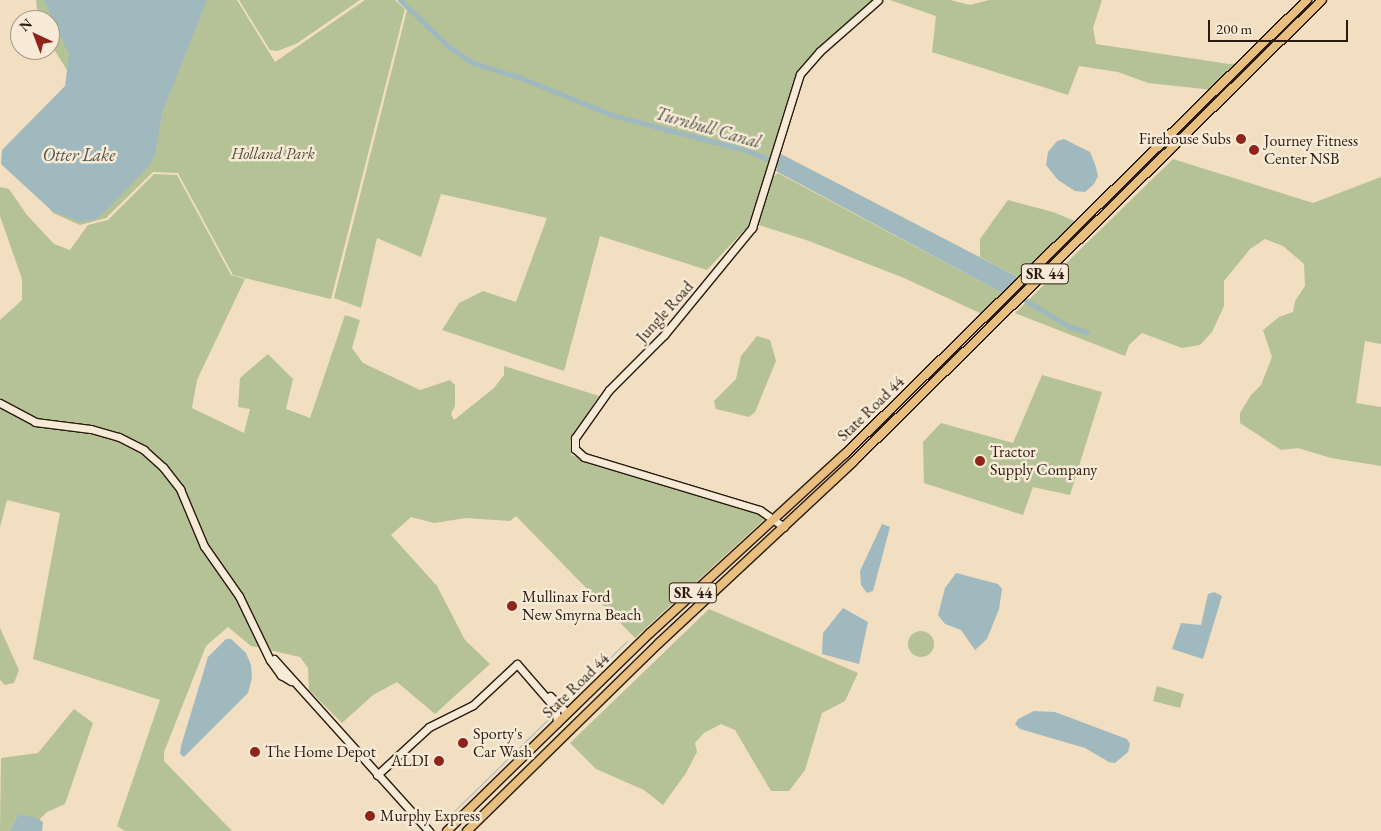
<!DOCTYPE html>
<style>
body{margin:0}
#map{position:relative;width:1381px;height:831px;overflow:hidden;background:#f2dec0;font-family:"EB Garamond",serif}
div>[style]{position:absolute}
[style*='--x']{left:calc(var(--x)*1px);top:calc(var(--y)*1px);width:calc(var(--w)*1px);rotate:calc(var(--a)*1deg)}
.green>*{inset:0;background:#b5c296}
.round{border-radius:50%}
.water>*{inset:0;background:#a0b9be}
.stream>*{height:1px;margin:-0.5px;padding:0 0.5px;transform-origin:0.5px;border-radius:0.5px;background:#a0b9be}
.canal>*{height:5px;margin:-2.5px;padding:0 2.5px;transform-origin:2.5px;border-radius:2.5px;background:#a0b9be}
.roads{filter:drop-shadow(1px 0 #291b0f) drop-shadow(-1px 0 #291b0f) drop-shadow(0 1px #291b0f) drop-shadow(0 -1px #291b0f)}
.secondary>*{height:7px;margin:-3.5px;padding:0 3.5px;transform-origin:3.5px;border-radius:3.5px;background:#f7ead6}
.primary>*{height:8px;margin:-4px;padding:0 4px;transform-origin:4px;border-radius:4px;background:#e9bf80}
.dots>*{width:14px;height:14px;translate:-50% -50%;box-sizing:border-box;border:2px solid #f7ead6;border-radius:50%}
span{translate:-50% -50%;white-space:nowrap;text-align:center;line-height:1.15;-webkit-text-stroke:5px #f7ead6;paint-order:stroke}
.shield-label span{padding:1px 4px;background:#f7ead6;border:1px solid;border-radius:4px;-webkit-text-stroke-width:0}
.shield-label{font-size:15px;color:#291b0f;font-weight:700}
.poi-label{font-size:16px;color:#291b0f}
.right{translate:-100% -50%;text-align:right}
.left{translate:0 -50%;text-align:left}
.park-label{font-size:16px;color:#534d38;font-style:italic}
.street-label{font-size:16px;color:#291b0f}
.water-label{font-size:18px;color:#53524c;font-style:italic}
.north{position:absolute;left:10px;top:10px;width:50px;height:50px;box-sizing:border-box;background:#f7ead6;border:1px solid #a59786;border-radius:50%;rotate:317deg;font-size:14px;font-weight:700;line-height:20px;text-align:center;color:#291b0f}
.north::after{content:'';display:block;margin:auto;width:18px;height:22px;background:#8f2418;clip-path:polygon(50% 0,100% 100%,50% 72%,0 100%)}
.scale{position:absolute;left:1208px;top:20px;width:140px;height:22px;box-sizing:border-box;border:2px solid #291b0f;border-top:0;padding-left:6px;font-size:15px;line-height:18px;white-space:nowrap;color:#291b0f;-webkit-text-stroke:4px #f7ead6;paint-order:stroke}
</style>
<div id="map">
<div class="green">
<i style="clip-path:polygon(36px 0,237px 0,275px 62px,365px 0,395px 0,405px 9px,331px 299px,233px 275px,178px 173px,153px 172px,106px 218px,80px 225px,53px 213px,8px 157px,77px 86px,50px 43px,50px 20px,38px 20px)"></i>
<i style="clip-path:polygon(239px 0,360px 0,296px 44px,277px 51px,270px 50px)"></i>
<i style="clip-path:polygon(398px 0,874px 0,818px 49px,798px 73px,751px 223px,707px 270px,600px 236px,564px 371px,442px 330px,459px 303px,483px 291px,516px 302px,547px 218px,441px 194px,421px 257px,377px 238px,361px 308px,334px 298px,407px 10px)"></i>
<i style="clip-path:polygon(890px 0,950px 0,970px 5px,989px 0,1102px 0,1093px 28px,1096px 44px,1229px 64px,1241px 63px,1213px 90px,1148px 83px,1118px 72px,1079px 66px,1068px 95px,932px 52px,936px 16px)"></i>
<i style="clip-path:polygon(1173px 159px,1313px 203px,1381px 177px,1381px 344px,1365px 341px,1356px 403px,1381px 407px,1381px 466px,1331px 458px,1298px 448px,1281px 450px,1240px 423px,1240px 413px,1251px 395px,1261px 385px,1272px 357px,1263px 330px,1279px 317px,1293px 312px,1295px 301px,1305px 286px,1304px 264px,1283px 246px,1265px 239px,1250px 249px,1224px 281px,1224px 306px,1212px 332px,1200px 345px,1182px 348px,1142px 333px,1129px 345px,1125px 356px,1015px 313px)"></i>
<i style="clip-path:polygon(778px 173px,1004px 294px,982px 314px,904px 278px,809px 241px,756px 224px,771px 179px)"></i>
<i style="clip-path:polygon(154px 174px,177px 175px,231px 275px,245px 279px,197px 380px,192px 408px,244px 433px,250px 409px,238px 407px,240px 378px,268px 354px,293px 379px,286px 409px,310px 418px,345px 315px,360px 320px,352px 348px,363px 363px,420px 390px,450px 380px,455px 385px,455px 406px,451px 414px,454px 420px,494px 388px,504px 375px,504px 366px,599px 396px,572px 436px,571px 455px,767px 517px,635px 638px,516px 516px,510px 521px,466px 518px,434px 523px,411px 517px,391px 535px,437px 586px,465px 640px,490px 664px,435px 714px,397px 682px,373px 695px,342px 723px,309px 690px,308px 668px,300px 657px,269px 650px,210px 552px,182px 488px,134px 441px,36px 419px,0 400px,0 320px,22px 300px,22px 279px,0 216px,0 187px,9px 189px,27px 215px,54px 244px,70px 250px,88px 225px,108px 220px)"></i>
<i style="clip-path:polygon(1008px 200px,1053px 212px,1077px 222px,1020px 278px,980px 257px,980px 239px)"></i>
<i style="clip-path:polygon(757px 336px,770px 340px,776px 361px,755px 412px,749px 417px,716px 409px,714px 401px,736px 379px,741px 356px)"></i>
<i style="clip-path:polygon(1042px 375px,1102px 392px,1070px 495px,1033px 487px,1023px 515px,924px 483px,923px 442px,941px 423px,1013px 443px)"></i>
<i style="clip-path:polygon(0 406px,35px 424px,91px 431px,118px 439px,143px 452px,178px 490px,202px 547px,237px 597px,262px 648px,251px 646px,228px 627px,206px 646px,164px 752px,164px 761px,232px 831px,125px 831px,117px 826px,160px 700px,33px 659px,60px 513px,7px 500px,0 527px)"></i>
<i style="clip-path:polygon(709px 609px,858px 673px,845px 701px,822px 713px,805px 770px,789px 791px,771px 791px,735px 730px,721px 724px,704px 733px,695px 743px,697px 752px,686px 773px,663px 805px,644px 790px,596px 769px,570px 743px)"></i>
<i style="clip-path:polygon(0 628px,19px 670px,14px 683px,5px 685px,0 680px)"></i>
<i class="round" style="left:908px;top:631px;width:26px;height:26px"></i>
<i style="clip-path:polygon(1157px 686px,1184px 694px,1180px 708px,1153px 701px)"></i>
<i style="clip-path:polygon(74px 709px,93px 723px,65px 804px,47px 812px,39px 820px,18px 814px,10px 831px,0 831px,1px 758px,38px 753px)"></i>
</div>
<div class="water">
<i style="clip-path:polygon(44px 0,207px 0,162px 113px,155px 156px,146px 169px,111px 206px,96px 219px,80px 222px,52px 211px,1px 164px,2px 150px,65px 86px,69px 55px)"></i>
<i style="clip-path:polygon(1064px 139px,1090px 152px,1095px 164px,1098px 176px,1094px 184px,1085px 192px,1075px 191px,1058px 180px,1046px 165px,1048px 152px,1057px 141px)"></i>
<i style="clip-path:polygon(781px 154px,1020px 278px,1004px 294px,776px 171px)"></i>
<i style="clip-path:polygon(882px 524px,890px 527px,873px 591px,867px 593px,861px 585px,860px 571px)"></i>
<i style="clip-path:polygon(956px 573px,998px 584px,1002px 589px,999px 609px,987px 639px,975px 650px,961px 630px,945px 624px,938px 615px,945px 588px)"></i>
<i style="clip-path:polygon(1214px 592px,1222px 596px,1203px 659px,1172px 649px,1181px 623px,1201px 625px,1208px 594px)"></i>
<i style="clip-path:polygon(843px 608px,868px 622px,859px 664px,822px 654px,823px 633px)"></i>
<i style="clip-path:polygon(226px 639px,231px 639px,246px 653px,251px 665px,252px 678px,248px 693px,184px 757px,180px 754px,181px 746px,208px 657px)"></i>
<i style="clip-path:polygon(1034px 711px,1055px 712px,1127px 739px,1130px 744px,1128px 752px,1115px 763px,1109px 762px,1085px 748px,1020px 729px,1015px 724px,1018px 719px)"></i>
<i style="clip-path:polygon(18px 814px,37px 818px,43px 822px,42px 831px,10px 831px)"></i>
</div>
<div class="stream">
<i style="--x:574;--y:693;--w:74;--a:-44.5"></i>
<i style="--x:443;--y:822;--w:147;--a:-44.4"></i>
</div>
<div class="canal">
<i style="--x:400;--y:0;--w:68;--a:43.8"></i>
<i style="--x:449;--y:47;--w:30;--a:33"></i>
<i style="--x:474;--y:63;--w:49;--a:17.7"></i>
<i style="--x:521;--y:78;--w:101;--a:22"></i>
<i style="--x:615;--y:116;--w:131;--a:14.6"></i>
<i style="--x:742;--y:149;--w:44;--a:21.3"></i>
<i style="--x:1025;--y:300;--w:50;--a:31.2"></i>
<i style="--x:1068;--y:326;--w:20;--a:18"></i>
</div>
<div class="roads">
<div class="secondary">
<i style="--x:0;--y:403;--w:40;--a:28"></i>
<i style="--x:35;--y:422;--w:56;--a:7.1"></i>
<i style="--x:91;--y:429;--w:29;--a:16"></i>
<i style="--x:119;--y:437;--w:28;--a:27"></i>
<i style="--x:144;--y:450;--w:25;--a:42"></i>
<i style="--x:163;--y:467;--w:28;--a:52"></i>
<i style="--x:180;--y:489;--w:62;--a:67.2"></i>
<i style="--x:204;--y:546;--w:61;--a:55"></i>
<i style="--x:239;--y:596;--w:71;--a:64.2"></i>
<i style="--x:270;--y:660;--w:19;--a:54"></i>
<i style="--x:281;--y:675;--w:12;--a:31"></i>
<i style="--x:784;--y:527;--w:29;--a:-145"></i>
<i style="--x:760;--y:510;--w:184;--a:-163.2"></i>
<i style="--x:584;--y:457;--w:12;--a:-138"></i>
<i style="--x:575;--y:449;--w:11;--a:-90"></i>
<i style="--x:575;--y:438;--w:59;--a:-54.7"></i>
<i style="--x:609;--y:390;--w:78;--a:-45"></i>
<i style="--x:664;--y:335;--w:139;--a:-50.6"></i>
<i style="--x:752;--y:228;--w:161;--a:-72.7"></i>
<i style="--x:800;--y:74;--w:30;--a:-49"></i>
<i style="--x:820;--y:51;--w:77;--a:-41.3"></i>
<i style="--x:274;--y:659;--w:232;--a:48"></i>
<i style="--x:550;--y:696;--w:24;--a:45"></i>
<i style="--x:377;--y:775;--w:71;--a:-42.7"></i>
<i style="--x:429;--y:727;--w:49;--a:-26.6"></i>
<i style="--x:473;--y:705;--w:60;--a:-43"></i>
<i style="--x:517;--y:664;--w:60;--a:49.1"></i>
<i style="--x:556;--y:709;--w:14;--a:86"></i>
</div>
<div class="primary">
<i style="--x:447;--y:831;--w:284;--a:-44.3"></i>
<i style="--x:650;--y:633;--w:265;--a:-42.6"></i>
<i style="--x:845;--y:454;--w:648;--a:-44.5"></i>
<i style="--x:467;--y:831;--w:269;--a:-44.4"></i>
<i style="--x:659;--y:643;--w:265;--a:-43"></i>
<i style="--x:853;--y:462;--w:658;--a:-44.57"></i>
</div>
</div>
<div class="dots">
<i style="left:1241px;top:139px;background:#8f2418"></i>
<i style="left:1254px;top:150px;background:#8f2418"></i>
<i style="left:980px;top:461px;background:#8f2418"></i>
<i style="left:512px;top:606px;background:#8f2418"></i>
<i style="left:463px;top:743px;background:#8f2418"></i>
<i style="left:255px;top:752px;background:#8f2418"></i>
<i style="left:439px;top:761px;background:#8f2418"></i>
<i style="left:370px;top:816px;background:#8f2418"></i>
</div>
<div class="shield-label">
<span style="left:1045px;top:274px">SR 44</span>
<span style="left:693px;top:593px">SR 44</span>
</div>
<div class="poi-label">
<span class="right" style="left:1231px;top:139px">Firehouse Subs</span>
<span class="left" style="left:1264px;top:150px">Journey Fitness<br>Center NSB</span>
<span class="left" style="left:990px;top:461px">Tractor<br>Supply Company</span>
<span class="left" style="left:522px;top:606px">Mullinax Ford<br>New Smyrna Beach</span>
<span class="left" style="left:473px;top:743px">Sporty's<br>Car Wash</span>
<span class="left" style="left:265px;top:752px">The Home Depot</span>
<span class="right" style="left:429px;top:761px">ALDI</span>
<span class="left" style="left:380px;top:816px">Murphy Express</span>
</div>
<div class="park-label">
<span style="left:273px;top:154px">Holland Park</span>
</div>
<div class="street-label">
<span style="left:665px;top:312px;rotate:-48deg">Jungle Road</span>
<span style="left:871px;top:409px;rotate:-44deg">State Road 44</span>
<span style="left:576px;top:686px;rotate:-44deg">State Road 44</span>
</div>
<div class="water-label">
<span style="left:708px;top:128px;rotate:16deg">Turnbull Canal</span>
<span style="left:79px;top:155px">Otter Lake</span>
</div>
<div class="north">N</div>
<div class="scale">200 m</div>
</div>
